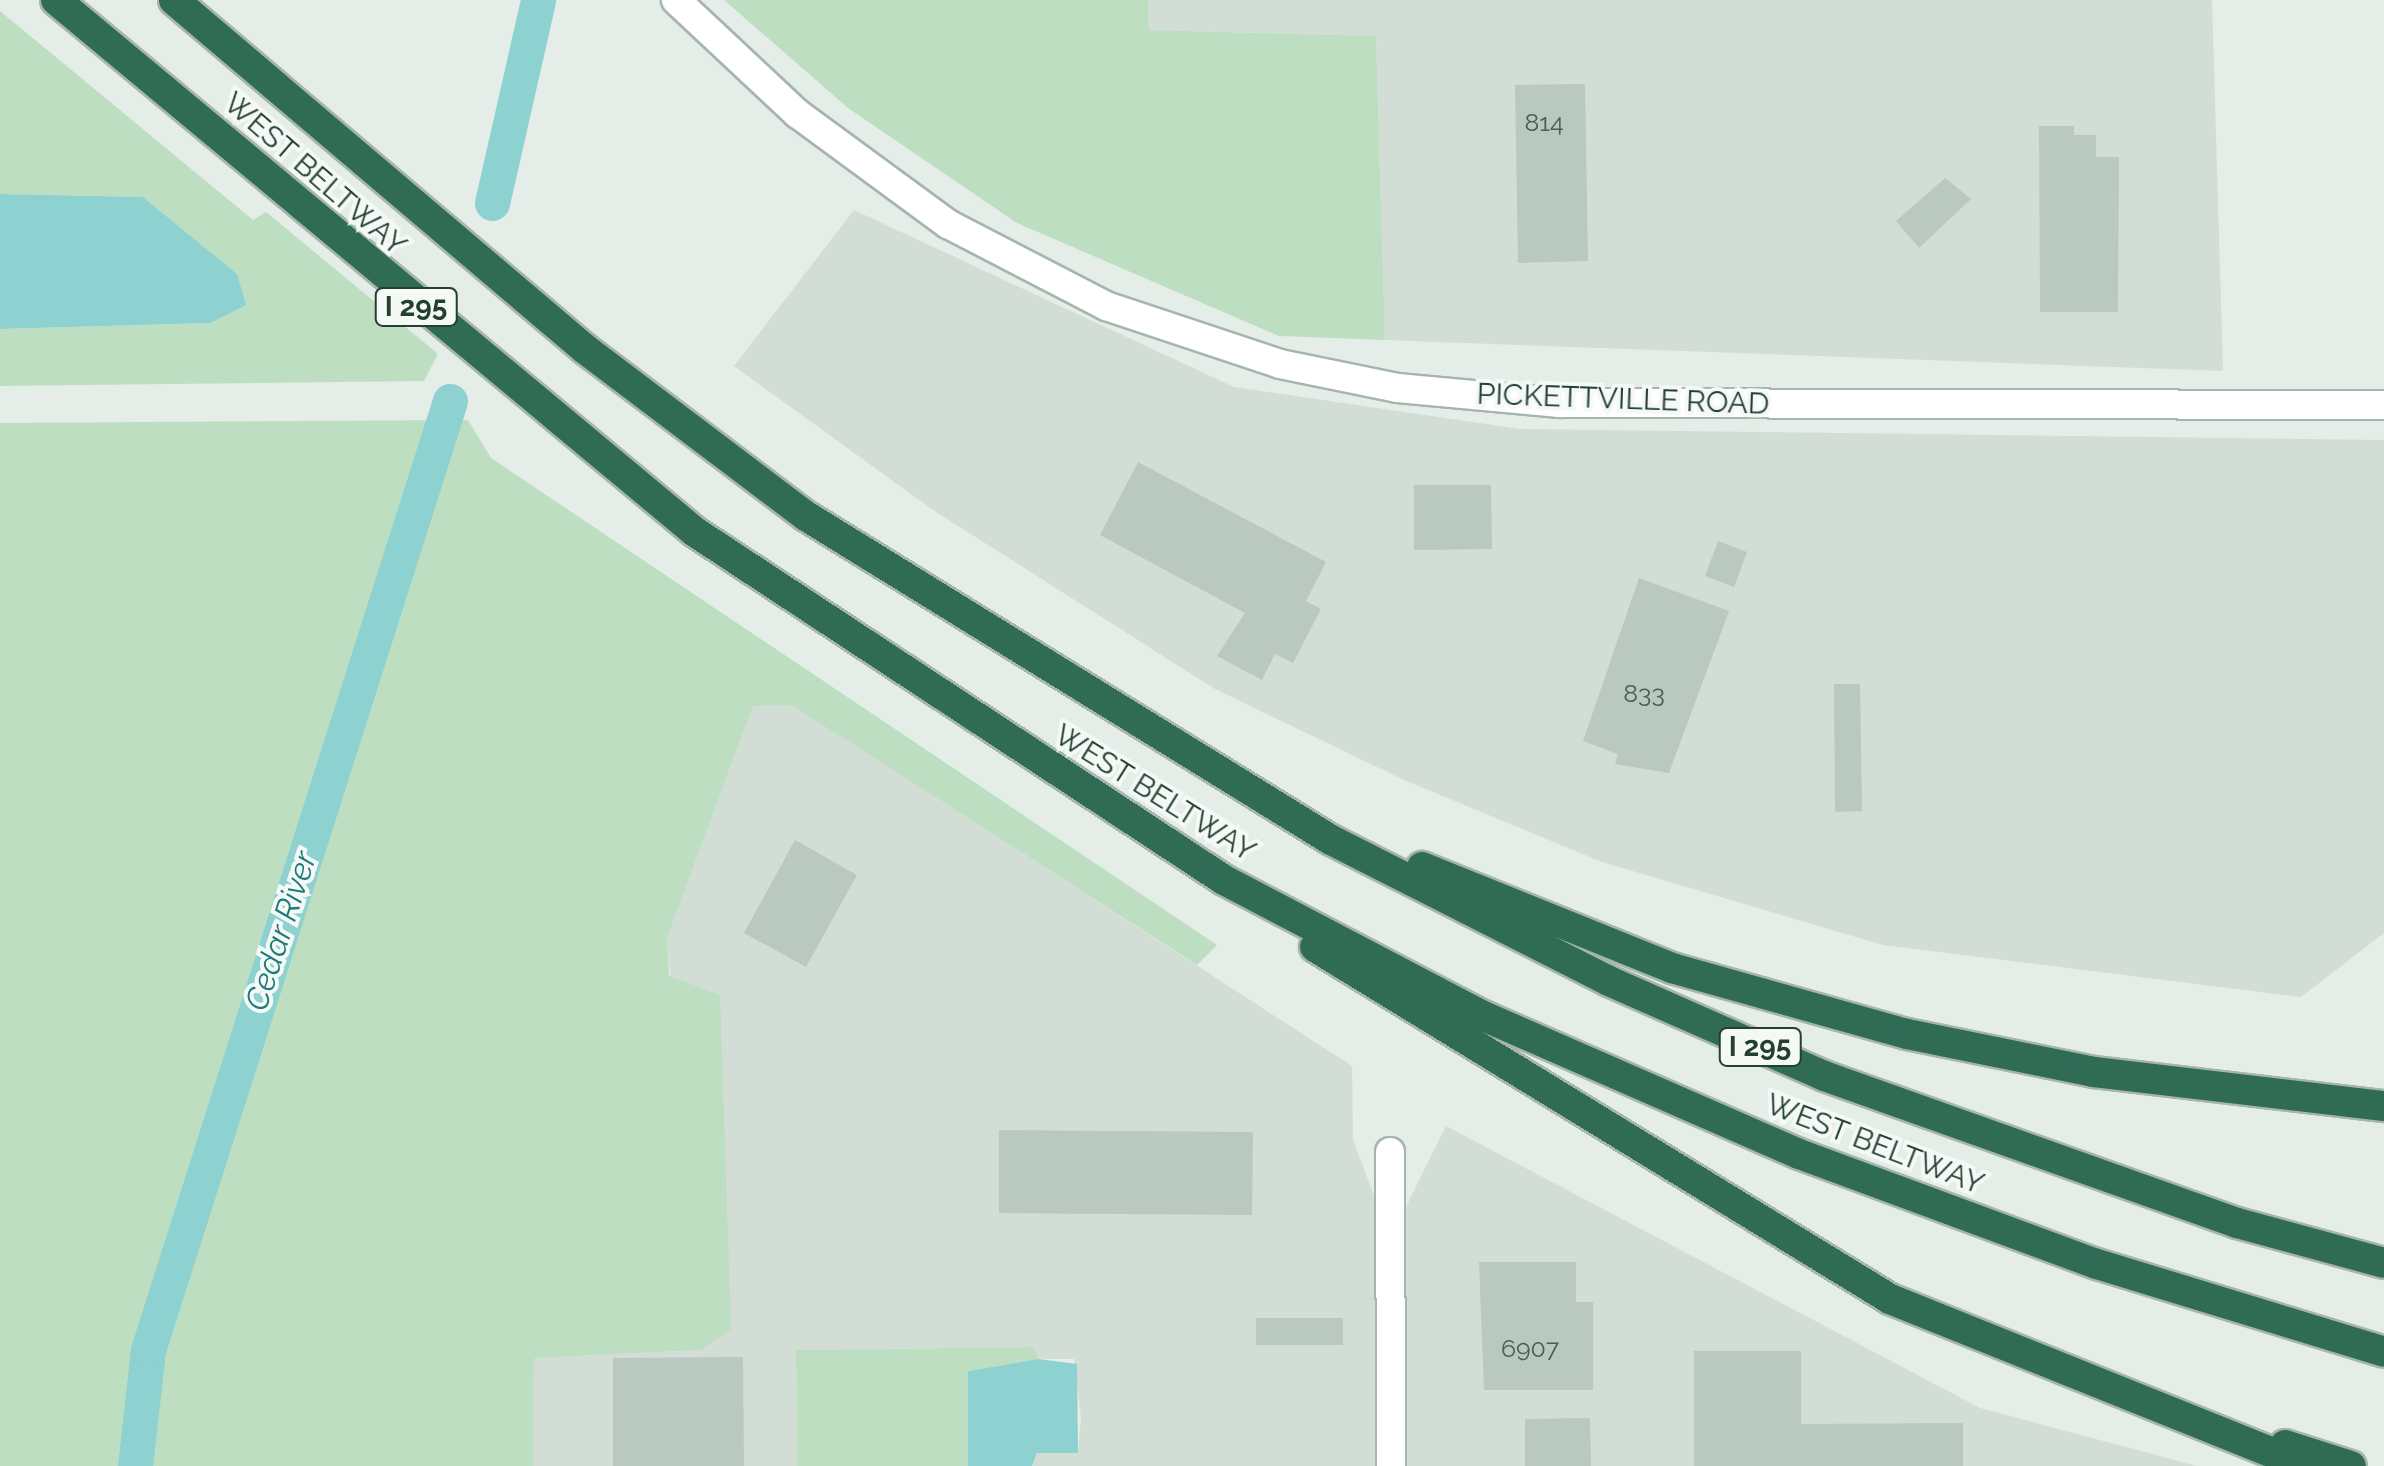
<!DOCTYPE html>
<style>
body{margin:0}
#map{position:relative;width:2384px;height:1466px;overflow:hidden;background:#e4ede7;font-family:Raleway,sans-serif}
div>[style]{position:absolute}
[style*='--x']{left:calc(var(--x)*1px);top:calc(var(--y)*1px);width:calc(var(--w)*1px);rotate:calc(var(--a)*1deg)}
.built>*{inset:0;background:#d2ddd6}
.green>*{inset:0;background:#bddec1}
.water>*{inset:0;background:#8dd1d1}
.river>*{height:35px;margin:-17.5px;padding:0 17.5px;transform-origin:17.5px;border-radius:17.5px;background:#8dd1d1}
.building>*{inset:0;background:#b9c8c0}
.roads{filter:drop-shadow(2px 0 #a6b5ad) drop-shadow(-2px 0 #a6b5ad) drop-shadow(0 2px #a6b5ad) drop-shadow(0 -2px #a6b5ad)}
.minor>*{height:28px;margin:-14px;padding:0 14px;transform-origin:14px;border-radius:14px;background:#fff}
.highway>*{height:30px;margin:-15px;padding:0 15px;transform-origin:15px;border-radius:15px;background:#2f6b55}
span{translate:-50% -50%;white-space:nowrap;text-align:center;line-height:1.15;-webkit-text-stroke:8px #f4f9f6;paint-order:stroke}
.number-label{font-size:25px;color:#486156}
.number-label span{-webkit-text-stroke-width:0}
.shield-label span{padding:2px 8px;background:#f4f9f6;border:2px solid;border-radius:8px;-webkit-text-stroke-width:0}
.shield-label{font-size:28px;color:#233f33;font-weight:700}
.street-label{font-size:30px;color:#233f33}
.water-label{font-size:32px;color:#1e797a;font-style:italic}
</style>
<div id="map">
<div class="built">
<i style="clip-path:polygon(1148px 0,2212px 0,2223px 371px,1385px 340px,1376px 36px,1149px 30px)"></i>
<i style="clip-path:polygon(854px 210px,1234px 387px,1520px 429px,2384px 440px,2384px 933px,2301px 997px,1883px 945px,1602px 862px,1404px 780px,1215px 689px,933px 510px,734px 366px)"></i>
<i style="clip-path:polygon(792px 704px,1352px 1066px,1353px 1140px,1379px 1209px,1380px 1466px,1032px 1466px,1037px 1453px,1078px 1453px,1081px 1418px,1074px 1359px,1038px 1359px,1033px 1347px,796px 1350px,797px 1466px,533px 1466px,534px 1358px,701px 1350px,667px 938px,753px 706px)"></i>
<i style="clip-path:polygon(1446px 1126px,1980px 1408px,2197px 1466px,1404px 1466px,1404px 1211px)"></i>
</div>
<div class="green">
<i style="clip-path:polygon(724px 0,1148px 0,1149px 30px,1376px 36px,1385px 340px,1279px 336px,1017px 223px,848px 108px)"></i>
<i style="clip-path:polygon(0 11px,253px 220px,266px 212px,438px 354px,424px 381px,0 386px,0 329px,210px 323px,237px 274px,143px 197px,0 194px)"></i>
<i style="clip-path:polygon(468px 420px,491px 458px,1217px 945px,1197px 965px,792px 705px,753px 706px,667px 938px,669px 976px,720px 995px,731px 1329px,701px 1350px,534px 1358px,533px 1466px,0 1466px,0 423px)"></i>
<i style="clip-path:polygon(1034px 1347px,1038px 1359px,968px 1371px,968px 1466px,797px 1466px,796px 1350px)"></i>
</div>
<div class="water">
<i style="clip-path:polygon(0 194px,143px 197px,237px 274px,246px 305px,210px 323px,0 329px)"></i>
<i style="clip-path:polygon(1038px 1359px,1077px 1364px,1078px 1453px,1037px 1453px,1032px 1466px,968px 1466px,968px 1371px)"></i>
</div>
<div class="river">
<i style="--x:492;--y:203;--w:208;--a:-77.2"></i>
<i style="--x:135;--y:1466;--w:117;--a:-83.6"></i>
<i style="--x:148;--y:1350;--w:996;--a:-72.35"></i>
</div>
<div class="building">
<i style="clip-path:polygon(1585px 84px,1588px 261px,1518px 263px,1515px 85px)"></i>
<i style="clip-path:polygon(2039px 126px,2074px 126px,2074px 135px,2096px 135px,2096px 157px,2119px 157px,2118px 312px,2040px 312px)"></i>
<i style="clip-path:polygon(1945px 178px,1971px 199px,1919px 248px,1896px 221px)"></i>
<i style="clip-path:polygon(1138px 462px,1326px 562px,1306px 601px,1321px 609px,1293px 663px,1275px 654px,1262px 680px,1217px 656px,1245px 613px,1100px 535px)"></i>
<i style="clip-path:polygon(1414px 485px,1491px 485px,1492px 549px,1414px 550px)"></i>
<i style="clip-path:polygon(1718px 541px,1747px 552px,1734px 587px,1705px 576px)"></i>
<i style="clip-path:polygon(1639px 578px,1729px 611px,1669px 773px,1615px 764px,1618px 754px,1583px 741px)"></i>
<i style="clip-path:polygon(1834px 684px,1860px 684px,1862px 811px,1835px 812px)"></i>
<i style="clip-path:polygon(795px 840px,857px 875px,806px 967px,744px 933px)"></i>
<i style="clip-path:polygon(999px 1130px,1253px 1132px,1252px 1215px,999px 1213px)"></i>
<i style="clip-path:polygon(1479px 1262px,1576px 1262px,1576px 1302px,1593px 1302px,1593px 1390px,1484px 1390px)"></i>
<i style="clip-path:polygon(1256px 1318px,1343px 1318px,1343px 1345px,1256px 1345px)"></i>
<i style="clip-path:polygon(1694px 1351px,1801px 1351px,1801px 1424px,1963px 1423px,1963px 1466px,1694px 1466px)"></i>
<i style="clip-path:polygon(743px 1357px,744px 1466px,613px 1466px,613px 1358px)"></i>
<i style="clip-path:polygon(1590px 1418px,1591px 1466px,1525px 1466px,1525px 1419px)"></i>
</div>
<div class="roads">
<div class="minor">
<i style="--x:676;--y:0;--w:167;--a:43.1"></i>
<i style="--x:798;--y:114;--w:186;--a:36.3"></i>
<i style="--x:948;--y:224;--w:178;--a:27.4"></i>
<i style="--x:1106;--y:306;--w:183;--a:18.4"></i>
<i style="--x:1280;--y:364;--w:120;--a:11.5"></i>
<i style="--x:1398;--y:388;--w:162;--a:5.3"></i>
<i style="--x:1559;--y:403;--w:825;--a:0.14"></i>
<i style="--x:1390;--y:1152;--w:314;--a:89.8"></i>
</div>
<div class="highway">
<i style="--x:56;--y:0;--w:831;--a:39.78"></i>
<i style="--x:695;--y:532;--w:633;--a:33.34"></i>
<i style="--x:1224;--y:880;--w:290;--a:27.7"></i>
<i style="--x:1481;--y:1015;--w:347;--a:23.6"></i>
<i style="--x:1799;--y:1154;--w:318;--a:20.3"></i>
<i style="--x:2097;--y:1264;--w:300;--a:17"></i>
<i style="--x:174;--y:0;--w:539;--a:40.34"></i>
<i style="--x:585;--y:349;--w:277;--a:37.1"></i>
<i style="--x:806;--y:516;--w:617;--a:31.68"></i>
<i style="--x:1331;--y:840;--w:312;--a:26.9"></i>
<i style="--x:1609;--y:981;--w:235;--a:23.8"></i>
<i style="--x:1824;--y:1076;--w:438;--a:19.6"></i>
<i style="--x:2237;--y:1223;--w:152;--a:15.2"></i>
<i style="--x:1422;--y:867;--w:270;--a:22"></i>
<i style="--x:1672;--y:968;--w:244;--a:15.7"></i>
<i style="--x:1907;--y:1034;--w:191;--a:11.5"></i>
<i style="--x:2094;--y:1072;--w:292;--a:6.7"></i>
<i style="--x:1315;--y:947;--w:674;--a:31.47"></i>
<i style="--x:1890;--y:1299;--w:447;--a:21.9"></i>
<i style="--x:2285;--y:1445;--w:69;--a:17.7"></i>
</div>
</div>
<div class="number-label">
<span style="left:1544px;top:122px">814</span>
<span style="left:1644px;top:693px">833</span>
<span style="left:1530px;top:1348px">6907</span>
</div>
<div class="shield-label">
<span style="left:416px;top:307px">I 295</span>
<span style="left:1760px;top:1047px">I 295</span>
</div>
<div class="street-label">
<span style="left:315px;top:174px;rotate:41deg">WEST BELTWAY</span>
<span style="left:1623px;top:399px;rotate:2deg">PICKETTVILLE ROAD</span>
<span style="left:1155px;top:793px;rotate:32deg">WEST BELTWAY</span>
<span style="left:1875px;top:1144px;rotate:21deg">WEST BELTWAY</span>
</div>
<div class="water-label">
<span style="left:281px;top:931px;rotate:-72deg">Cedar River</span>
</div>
</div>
